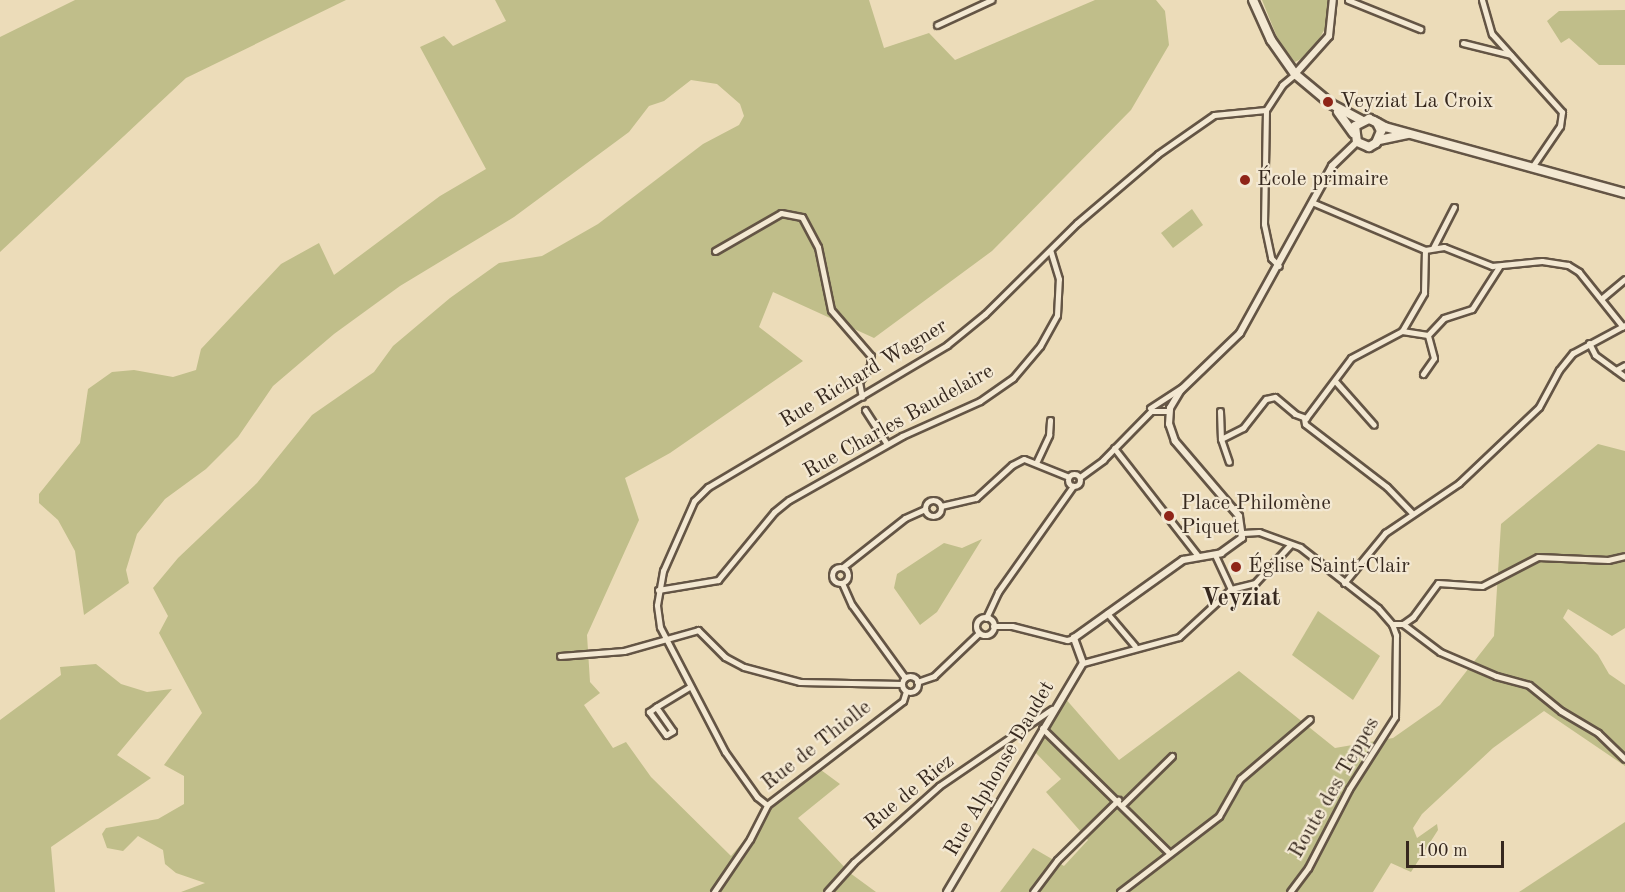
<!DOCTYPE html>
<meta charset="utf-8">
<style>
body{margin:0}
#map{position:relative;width:1625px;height:892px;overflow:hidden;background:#ecdcb9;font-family:"Old Standard TT",serif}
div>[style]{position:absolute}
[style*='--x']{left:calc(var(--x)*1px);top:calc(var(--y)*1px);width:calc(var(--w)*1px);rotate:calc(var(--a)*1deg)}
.green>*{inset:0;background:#c0be8a}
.roads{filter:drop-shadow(2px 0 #645545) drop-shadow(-2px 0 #645545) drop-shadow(0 2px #645545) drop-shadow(0 -2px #645545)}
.minor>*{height:5px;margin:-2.5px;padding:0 2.5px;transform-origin:2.5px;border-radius:2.5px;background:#f3e8d2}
.minor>.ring{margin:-2.5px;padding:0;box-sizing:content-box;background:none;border:5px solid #f3e8d2;border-radius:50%}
.tertiary>*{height:6px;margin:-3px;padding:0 3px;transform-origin:3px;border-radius:3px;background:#f3e8d2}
.secondary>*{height:8px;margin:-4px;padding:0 4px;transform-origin:4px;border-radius:4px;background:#f3e8d2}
.dots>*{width:16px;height:16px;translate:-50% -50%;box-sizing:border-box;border:3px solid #f3e8d2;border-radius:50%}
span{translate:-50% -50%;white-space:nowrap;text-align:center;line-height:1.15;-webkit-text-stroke:4.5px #f3e8d2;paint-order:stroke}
.poi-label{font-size:21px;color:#36281e}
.left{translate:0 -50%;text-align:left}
.street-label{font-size:21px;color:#36281e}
.quarter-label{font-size:24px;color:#36281e;font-weight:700}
.scale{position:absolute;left:1406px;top:841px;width:98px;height:27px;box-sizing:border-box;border:3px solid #36281e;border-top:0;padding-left:8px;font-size:18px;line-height:21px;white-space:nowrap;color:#36281e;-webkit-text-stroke:4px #f3e8d2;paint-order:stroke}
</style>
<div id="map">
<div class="green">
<i style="clip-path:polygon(75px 0,346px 0,186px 78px,0 252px,0 37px)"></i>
<i style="clip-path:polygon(495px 0,869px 0,884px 48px,929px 33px,955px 60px,1095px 0,1156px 0,1165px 11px,1169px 45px,1131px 110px,992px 251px,874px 338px,773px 292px,759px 327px,803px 361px,670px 453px,625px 478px,639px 520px,587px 635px,590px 682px,600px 693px,584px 705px,613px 748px,626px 742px,651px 777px,731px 856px,770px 810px,821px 770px,840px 784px,798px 818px,850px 873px,876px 892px,181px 892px,205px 883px,176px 873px,165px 864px,163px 850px,138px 836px,123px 851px,107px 848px,102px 834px,106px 828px,158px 819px,184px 804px,184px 776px,164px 765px,202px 713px,159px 633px,168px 616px,153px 588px,178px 558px,257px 483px,312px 415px,374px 372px,393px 346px,450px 298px,499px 263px,542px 256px,598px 224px,703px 144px,739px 125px,744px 116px,740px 104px,717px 84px,691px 80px,664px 101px,649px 106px,629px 132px,514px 217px,400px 286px,334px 334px,273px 386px,238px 437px,206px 469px,165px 499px,137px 534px,126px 570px,129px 583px,84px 615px,75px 551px,58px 520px,39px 503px,39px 494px,80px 443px,88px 389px,112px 372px,134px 370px,173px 377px,196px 370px,201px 349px,281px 264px,319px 243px,334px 275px,440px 196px,486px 169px,420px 47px,444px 36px,453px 46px,506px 21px)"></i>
<i style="clip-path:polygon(1262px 0,1329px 0,1329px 21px,1311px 54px,1295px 62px,1279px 42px)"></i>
<i style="clip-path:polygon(1625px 10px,1625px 65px,1599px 65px,1569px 38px,1561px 43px,1547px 21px,1559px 11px)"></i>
<i style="clip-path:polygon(1192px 209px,1203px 225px,1173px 248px,1161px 233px)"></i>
<i style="clip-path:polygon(1598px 444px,1625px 451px,1625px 628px,1612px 636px,1568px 609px,1563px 618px,1598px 655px,1609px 674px,1625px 685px,1625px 766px,1544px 711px,1493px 748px,1422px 814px,1413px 828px,1417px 838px,1437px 824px,1438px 830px,1411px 872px,1391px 863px,1373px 892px,1000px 892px,1033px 848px,1064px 866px,1088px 840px,1046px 792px,1061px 779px,1034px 751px,1064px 697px,1119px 760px,1239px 671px,1335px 748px,1393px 738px,1440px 705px,1494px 636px,1501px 524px)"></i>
<i style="clip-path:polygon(982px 539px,937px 612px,920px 625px,894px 588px,897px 574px,944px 543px,962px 548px)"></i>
<i style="clip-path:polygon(1318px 611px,1380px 656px,1353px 700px,1292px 655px)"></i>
<i style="clip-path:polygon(96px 664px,121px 684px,147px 692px,172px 689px,117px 755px,151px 778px,51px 847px,55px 892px,0 892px,0 720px,61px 675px,60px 667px)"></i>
<i style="clip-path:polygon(1625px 822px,1625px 892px,1519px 892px)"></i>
</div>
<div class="roads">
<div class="minor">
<i style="--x:1348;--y:0;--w:78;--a:21.9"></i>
<i style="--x:1482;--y:0;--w:35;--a:74"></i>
<i style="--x:1492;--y:34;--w:105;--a:48.1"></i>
<i style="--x:1562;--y:112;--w:14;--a:98"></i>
<i style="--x:1560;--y:126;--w:50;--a:124.3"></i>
<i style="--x:937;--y:25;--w:60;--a:-24.8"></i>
<i style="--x:1463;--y:43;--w:49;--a:14"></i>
<i style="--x:1266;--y:110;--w:114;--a:91"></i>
<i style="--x:1264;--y:224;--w:35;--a:78"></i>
<i style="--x:1271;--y:258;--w:11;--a:45"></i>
<i style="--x:1314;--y:203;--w:121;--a:22.9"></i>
<i style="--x:1425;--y:250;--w:19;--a:-9"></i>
<i style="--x:1444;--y:247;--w:52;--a:21.6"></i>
<i style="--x:1492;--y:266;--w:50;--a:-5.7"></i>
<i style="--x:1542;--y:261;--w:26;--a:9"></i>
<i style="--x:1568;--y:265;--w:13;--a:32"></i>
<i style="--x:1579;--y:272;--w:70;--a:51.3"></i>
<i style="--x:1433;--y:248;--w:46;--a:-62.9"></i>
<i style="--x:715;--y:251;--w:76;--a:-29.9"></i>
<i style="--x:781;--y:213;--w:21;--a:11"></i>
<i style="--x:802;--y:217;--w:34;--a:62"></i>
<i style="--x:818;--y:247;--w:64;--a:78.3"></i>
<i style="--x:831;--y:310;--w:61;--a:49"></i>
<i style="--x:871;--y:356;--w:10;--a:96"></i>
<i style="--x:870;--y:366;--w:19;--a:125"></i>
<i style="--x:859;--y:382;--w:15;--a:79"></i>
<i style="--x:1601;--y:299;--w:31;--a:-40"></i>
<i style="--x:1402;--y:331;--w:26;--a:9"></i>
<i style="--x:1428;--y:335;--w:23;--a:-47"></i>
<i style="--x:1444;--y:318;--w:29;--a:-18"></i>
<i style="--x:1472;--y:309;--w:50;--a:-57.3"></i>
<i style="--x:1589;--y:343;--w:13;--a:63"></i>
<i style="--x:1595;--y:355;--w:37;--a:36"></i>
<i style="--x:1616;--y:370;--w:10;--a:-29"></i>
<i style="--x:1423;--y:374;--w:19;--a:-55"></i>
<i style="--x:1434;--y:358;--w:24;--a:-105"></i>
<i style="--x:1336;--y:382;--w:57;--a:48.5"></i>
<i style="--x:1150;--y:408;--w:38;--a:-33"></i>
<i style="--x:865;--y:410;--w:40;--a:57.1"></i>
<i style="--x:1220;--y:411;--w:28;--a:88"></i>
<i style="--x:1221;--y:439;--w:24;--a:71"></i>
<i style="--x:1304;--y:418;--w:6;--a:81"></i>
<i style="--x:1305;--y:424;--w:103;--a:37.5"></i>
<i style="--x:1387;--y:487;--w:36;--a:46"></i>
<i style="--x:1221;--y:439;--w:25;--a:-27"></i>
<i style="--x:1243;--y:428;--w:37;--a:-52"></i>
<i style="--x:1266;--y:399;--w:9;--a:-13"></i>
<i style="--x:1275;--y:397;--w:26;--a:40"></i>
<i style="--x:1295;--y:414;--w:12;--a:20"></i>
<i style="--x:1306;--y:418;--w:75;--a:-53.1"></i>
<i style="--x:1351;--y:358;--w:58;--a:-27.9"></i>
<i style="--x:1402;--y:331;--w:44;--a:-59.9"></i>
<i style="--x:1424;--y:293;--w:43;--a:-88.7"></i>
<i style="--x:1114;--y:448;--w:138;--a:52.1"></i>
<i style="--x:1037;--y:461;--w:29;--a:-65"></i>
<i style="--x:1049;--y:435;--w:15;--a:-86"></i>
<i class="ring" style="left:1068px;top:474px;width:7px;height:7px"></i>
<i style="--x:1080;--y:477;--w:29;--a:-36"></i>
<i style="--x:1103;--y:460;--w:69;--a:-45.6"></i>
<i style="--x:1151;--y:411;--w:18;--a:0"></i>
<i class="ring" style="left:925px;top:500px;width:11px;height:11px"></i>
<i style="--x:941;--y:506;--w:36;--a:-13"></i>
<i style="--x:976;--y:498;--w:49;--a:-42.5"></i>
<i style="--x:1012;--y:465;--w:13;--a:-27"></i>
<i style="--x:1024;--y:459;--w:48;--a:21.8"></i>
<i style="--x:1243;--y:533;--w:16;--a:-4"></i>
<i style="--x:1259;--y:532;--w:44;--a:20.1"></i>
<i style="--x:1300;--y:547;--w:99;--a:38"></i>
<i style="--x:1378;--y:608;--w:21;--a:49"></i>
<i style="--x:1392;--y:624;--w:12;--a:70"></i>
<i style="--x:1396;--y:635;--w:82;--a:90.7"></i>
<i style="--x:1395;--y:717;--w:85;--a:122.6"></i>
<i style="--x:1349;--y:789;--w:89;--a:117.4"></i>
<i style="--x:1308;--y:868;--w:30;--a:127"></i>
<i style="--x:1215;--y:555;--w:38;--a:65"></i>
<i class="ring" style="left:832px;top:567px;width:11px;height:11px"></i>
<i style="--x:843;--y:567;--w:79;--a:-38.3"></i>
<i style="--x:905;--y:518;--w:22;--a:-24"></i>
<i style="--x:842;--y:583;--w:24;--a:66"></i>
<i style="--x:852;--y:605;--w:90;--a:54"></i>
<i style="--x:1344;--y:583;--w:65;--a:-50.6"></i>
<i style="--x:1385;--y:533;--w:89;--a:-34"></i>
<i style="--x:1459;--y:483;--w:110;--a:-43.5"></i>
<i style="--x:1539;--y:407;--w:42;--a:-61.6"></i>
<i style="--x:1559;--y:370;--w:22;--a:-51"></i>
<i style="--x:1573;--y:353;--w:59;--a:-28.3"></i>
<i style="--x:1231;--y:589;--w:25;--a:-14"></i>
<i style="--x:1255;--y:583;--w:53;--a:-47.3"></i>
<i style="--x:658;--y:590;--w:61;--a:-9.5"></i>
<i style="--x:718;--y:580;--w:88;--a:-50.5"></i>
<i style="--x:774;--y:512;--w:19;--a:-39"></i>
<i style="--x:789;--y:500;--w:130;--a:-29.5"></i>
<i style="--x:902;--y:436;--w:85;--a:-24.2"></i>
<i style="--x:980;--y:401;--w:40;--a:-34.9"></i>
<i style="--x:1013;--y:378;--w:42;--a:-49.8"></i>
<i style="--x:1040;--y:346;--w:35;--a:-61"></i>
<i style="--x:1057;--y:315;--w:36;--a:-87"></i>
<i style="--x:1059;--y:279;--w:30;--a:-107"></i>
<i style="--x:1107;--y:613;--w:43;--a:49.7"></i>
<i class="ring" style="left:976px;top:617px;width:13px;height:13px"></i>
<i style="--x:986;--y:618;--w:29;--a:-65"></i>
<i style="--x:998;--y:592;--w:130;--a:-54.7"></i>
<i style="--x:1392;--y:624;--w:11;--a:0"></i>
<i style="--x:1403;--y:624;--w:12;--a:-35"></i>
<i style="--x:1413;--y:617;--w:42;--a:-53.7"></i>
<i style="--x:1438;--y:583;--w:44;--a:3.9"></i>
<i style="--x:1482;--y:586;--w:63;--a:-27.4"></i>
<i style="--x:1538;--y:557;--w:70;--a:2.5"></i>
<i style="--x:1608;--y:560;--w:17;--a:-13"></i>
<i style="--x:1403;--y:624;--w:46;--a:37.1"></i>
<i style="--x:1440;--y:652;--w:61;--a:23.2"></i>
<i style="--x:1496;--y:676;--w:34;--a:15"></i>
<i style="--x:1529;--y:685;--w:41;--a:39.1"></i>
<i style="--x:1561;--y:711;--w:43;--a:30.7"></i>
<i style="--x:1598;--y:733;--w:37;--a:44"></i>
<i style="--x:993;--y:626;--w:19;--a:0"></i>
<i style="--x:1012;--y:626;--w:57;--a:14.3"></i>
<i style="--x:1067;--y:640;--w:7;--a:-16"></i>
<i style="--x:560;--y:656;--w:64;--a:-4.5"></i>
<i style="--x:624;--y:651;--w:77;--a:-15.8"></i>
<i style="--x:698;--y:630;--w:38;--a:45"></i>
<i style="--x:725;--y:657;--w:21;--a:28"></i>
<i style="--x:744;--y:667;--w:58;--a:15"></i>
<i style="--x:800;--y:682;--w:102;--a:1.1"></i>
<i style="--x:1083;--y:663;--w:99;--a:-15.2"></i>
<i style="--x:1179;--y:637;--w:71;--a:-42.7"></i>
<i class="ring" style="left:902px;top:676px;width:11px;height:11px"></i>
<i style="--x:917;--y:682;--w:18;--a:-19"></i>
<i style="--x:934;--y:676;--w:62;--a:-43.7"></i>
<i style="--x:656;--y:707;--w:29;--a:55"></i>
<i style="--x:673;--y:731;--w:8;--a:150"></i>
<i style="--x:666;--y:735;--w:29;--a:-126"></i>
<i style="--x:649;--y:712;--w:9;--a:-36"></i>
<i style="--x:656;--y:707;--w:39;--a:-31"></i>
<i style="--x:1042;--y:728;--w:178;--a:44.5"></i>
<i style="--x:767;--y:805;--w:13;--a:-141"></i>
<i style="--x:757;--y:797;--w:55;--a:-125.4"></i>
<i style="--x:725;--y:752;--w:141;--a:-117.5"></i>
<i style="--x:660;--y:627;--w:22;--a:-98"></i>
<i style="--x:657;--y:605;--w:35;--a:-80"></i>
<i style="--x:663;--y:571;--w:77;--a:-66.1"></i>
<i style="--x:694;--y:501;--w:20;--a:-45"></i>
<i style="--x:708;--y:487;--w:278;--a:-30.7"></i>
<i style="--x:947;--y:345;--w:49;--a:-39.2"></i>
<i style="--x:985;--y:314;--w:129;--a:-44.7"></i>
<i style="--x:1077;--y:223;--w:106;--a:-40.4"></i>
<i style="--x:1158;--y:154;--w:68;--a:-34.9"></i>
<i style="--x:1214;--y:115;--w:52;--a:-5.5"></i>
<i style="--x:1266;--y:110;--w:30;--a:-57"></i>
<i style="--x:1282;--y:85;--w:17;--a:-40"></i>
<i style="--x:1122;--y:805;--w:70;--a:-44.4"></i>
<i style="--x:714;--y:892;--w:64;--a:-55.8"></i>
<i style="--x:750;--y:839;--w:38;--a:-63"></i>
<i style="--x:767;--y:805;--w:171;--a:-37.4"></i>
<i style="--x:903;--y:701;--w:10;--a:-73"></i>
<i style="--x:827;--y:892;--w:40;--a:-48"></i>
<i style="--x:854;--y:862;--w:114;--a:-41.8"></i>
<i style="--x:939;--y:786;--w:137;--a:-34.3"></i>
<i style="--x:1033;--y:892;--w:40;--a:-53"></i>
<i style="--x:1057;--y:860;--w:86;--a:-44.5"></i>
<i style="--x:1120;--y:892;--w:125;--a:-37.5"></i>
<i style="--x:1219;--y:816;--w:43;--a:-60.4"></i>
<i style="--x:1240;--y:779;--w:92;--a:-40.6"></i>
</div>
<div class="tertiary">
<i style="--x:1295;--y:74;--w:51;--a:-48.2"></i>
<i style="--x:1329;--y:36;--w:36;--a:-84"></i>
<i style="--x:947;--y:892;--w:266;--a:-59.3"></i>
<i style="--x:1083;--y:663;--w:27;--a:-110"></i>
<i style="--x:1074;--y:638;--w:134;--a:-35.6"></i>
<i style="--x:1183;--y:560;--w:39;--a:-10"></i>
<i style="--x:1221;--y:553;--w:26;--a:-36"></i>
<i style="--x:1242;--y:538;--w:22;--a:-98"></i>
<i style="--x:1239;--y:516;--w:99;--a:-130.5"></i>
<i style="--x:1175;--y:441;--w:18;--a:-109"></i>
<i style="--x:1169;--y:424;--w:16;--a:-86"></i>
<i style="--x:1170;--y:408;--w:21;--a:-59"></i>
<i style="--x:1181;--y:390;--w:82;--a:-44"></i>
<i style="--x:1240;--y:333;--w:191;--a:-61.1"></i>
<i style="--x:1332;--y:166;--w:35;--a:-44"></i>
</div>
<div class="secondary">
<i style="--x:1253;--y:0;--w:44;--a:65.8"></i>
<i style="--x:1271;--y:40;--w:42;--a:54.8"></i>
<i style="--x:1295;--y:74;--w:47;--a:39.8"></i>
<i style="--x:1331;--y:104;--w:34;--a:28"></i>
<i style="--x:1338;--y:112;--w:26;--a:54"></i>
<i style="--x:1377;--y:123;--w:9;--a:63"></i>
<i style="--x:1381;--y:131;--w:13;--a:113"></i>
<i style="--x:1376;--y:143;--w:8;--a:150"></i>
<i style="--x:1369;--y:147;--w:13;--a:-157"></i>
<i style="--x:1357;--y:142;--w:16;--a:-97"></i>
<i style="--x:1355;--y:126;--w:16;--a:-27"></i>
<i style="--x:1369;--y:119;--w:5;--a:22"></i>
<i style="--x:1374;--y:121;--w:13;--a:29"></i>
<i style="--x:1385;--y:127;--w:249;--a:15.4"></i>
<i style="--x:1379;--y:140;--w:29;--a:-12"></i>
</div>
</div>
<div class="dots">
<i style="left:1328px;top:102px;background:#8f2418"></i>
<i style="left:1245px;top:180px;background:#8f2418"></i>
<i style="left:1169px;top:516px;background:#8f2418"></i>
<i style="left:1236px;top:567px;background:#8f2418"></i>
</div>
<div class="poi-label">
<span class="left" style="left:1340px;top:102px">Veyziat La Croix</span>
<span class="left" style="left:1257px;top:180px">École primaire</span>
<span class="left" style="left:1181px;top:516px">Place Philomène<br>Piquet</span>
<span class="left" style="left:1248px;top:567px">Église Saint-Clair</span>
</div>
<div class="street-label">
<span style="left:864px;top:374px;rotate:-31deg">Rue Richard Wagner</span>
<span style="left:899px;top:422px;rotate:-29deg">Rue Charles Baudelaire</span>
<span style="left:817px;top:746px;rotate:-38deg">Rue de Thiolle</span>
<span style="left:1000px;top:769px;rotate:-60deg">Rue Alphonse Daudet</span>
<span style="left:1335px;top:788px;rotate:-60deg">Route des Teppes</span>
<span style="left:910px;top:793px;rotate:-39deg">Rue de Riez</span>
</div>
<div class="quarter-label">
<span style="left:1241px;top:600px">Veyziat</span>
</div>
<div class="scale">100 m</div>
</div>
